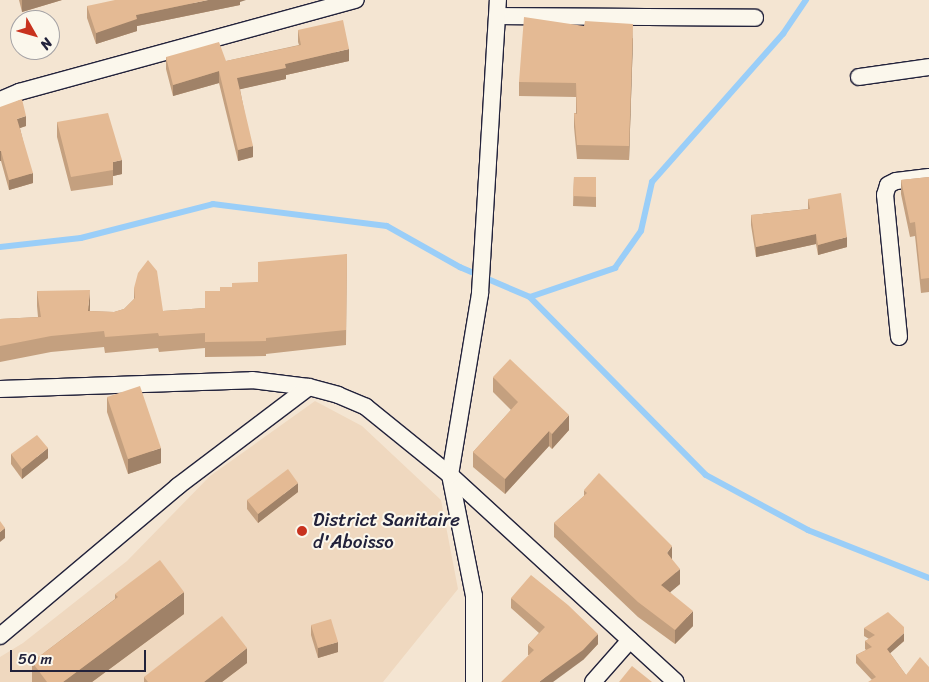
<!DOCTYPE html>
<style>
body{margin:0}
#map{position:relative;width:929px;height:682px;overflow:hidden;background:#f4e5d2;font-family:Sriracha,sans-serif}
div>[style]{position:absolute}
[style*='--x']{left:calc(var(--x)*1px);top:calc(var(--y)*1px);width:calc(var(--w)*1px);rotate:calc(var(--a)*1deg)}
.built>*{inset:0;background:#efd8bf}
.stream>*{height:5.5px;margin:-2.75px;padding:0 2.75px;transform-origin:2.75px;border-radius:2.75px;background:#9acef8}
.roads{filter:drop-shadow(1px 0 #22223b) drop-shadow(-1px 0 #22223b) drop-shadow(0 1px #22223b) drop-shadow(0 -1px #22223b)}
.minor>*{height:16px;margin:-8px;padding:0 8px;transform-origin:8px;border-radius:8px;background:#fbf7ec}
.wall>*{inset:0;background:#c4a07f}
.shaded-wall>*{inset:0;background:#a08268}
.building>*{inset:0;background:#e4ba94}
.dots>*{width:14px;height:14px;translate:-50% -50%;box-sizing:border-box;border:2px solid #fbf7ec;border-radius:50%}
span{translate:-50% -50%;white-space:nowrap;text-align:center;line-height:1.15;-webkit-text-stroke:4px #fbf7ec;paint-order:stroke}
.poi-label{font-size:19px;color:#22223b}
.left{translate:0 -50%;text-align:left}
.north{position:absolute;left:10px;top:10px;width:50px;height:50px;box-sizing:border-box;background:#fbf7ec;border:1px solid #a4a2a5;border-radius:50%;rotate:128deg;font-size:14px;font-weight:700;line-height:20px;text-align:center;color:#22223b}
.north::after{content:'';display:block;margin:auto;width:18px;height:22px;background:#c8321e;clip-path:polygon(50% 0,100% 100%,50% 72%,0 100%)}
.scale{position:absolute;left:10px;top:650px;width:136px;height:22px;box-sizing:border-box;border:2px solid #22223b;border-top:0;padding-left:6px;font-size:15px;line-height:18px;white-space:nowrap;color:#22223b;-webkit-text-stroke:4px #fbf7ec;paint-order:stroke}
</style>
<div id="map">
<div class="built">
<i style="clip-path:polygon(315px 401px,362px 426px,441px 500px,458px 589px,383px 682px,0 682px,0 657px,23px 643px,127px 561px,210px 476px)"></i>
</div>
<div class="stream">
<i style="--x:0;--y:247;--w:81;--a:-6.3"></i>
<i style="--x:81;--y:238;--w:136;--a:-14.4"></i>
<i style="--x:213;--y:204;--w:175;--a:7.2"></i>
<i style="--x:387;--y:226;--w:84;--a:29.3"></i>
<i style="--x:460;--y:267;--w:76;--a:23.2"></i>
<i style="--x:530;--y:297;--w:250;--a:45.3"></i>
<i style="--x:706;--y:475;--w:116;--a:28.3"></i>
<i style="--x:808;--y:530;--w:130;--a:21.6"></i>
<i style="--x:530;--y:297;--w:90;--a:-18.8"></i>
<i style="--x:615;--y:268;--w:45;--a:-54.9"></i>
<i style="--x:641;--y:231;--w:50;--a:-77.3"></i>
<i style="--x:652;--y:182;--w:198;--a:-48.5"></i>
<i style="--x:783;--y:34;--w:41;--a:-55.9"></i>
</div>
<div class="roads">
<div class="minor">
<i style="--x:498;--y:16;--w:257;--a:0.4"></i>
<i style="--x:859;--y:77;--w:71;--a:-8.1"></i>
<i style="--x:0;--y:100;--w:21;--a:-23"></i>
<i style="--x:19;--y:92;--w:349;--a:-15.3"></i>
<i style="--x:899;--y:337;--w:143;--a:-95.6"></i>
<i style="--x:885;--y:195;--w:10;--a:-73"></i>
<i style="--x:888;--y:185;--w:9;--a:-27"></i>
<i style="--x:896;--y:181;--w:33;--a:-7"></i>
<i style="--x:0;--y:389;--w:252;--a:-2"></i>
<i style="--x:252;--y:380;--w:57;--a:7"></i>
<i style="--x:309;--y:387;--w:30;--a:15"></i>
<i style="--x:338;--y:395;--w:30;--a:23"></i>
<i style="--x:366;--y:407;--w:108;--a:39"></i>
<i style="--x:450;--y:475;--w:306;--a:42.5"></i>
<i style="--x:0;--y:636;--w:233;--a:-40.1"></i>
<i style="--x:178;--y:486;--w:164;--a:-37.1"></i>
<i style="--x:474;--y:682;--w:86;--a:-90"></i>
<i style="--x:474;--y:596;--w:123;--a:-101.2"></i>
<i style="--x:450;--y:475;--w:184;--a:-80.6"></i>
<i style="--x:480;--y:293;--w:294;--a:-86.5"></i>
<i style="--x:593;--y:682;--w:56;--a:-48.6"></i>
</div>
</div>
<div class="wall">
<i style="clip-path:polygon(19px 0,62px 0,22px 12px)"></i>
<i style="clip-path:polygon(240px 2px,240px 5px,137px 26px,137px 31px,96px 44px,87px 18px,87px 6px)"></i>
<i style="clip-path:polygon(298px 30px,349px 61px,286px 75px,286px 79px,240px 89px,253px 157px,238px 161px,219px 83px,173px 96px,166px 69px,166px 57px,226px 61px,299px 45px,298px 42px)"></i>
<i style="clip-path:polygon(633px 38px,629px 160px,577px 159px,574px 127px,574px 113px,576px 113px,576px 97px,519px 96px,519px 82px)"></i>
<i style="clip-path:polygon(0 107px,26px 126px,20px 128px,33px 183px,9px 190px,1px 161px)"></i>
<i style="clip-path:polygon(57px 122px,122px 174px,113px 176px,113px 185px,71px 191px,57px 137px)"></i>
<i style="clip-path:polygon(574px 177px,596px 177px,596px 207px,573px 206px)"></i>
<i style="clip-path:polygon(929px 177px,929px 292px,921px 293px,915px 236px,910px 237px,901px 194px,901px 180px)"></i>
<i style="clip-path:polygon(808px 199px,847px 247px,818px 255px,816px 244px,756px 257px,751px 225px,751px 215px,808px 209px)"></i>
<i style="clip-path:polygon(347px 254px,346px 345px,266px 354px,266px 356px,205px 357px,205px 348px,159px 352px,158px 348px,105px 353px,104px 347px,51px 352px,0 362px,0 319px,38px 317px,37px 306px,37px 291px,90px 306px,90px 311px,114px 312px,124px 309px,134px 299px,134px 288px,163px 311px,205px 308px,220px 291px,232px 287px,258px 282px)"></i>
<i style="clip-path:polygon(493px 377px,569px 430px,552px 449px,549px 446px,505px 494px,473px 467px,473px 452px,511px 410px,493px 392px)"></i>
<i style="clip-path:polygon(107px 397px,161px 463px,128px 474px,107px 412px)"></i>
<i style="clip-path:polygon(11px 454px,48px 458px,22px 479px,11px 464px)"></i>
<i style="clip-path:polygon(584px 490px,672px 560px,680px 584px,670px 592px,693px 626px,675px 644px,638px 617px,554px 537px,554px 523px,584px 496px)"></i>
<i style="clip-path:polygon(298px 492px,258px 523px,247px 509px,247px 500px)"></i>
<i style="clip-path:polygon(115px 594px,184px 614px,92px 682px,32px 682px,32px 662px,115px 599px)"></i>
<i style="clip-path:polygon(511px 598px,598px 644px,583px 660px,528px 655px,528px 645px,539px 633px,511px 608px)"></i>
<i style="clip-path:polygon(311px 625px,338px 652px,318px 658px,311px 635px)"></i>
<i style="clip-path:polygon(864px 628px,904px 641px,890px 653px,906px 675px,929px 682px,872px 680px,856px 663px,856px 655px,866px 650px,865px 649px,865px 641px,869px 639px,864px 636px)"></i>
<i style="clip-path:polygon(247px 663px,222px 682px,144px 682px,144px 677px)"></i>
</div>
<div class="shaded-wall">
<i style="clip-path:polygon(22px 0,62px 0,22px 12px)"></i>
<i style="clip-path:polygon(208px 0,246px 0,240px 2px,240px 5px,137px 26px,137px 31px,96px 44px,96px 33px,136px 15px)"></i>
<i style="clip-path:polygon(633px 24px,633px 38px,629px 160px,629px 146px)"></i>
<i style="clip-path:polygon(349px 49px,349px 61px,286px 75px,286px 79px,237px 90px,237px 78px,285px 64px)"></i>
<i style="clip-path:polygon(219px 71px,219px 83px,173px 96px,173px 85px)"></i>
<i style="clip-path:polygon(26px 116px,26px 126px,17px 129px,17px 119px)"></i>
<i style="clip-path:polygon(253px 146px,253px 157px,238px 161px,238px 150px)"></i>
<i style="clip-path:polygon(0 151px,1px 151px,1px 161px,0 161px)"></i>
<i style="clip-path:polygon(122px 160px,122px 174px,113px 176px,113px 162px)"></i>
<i style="clip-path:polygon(33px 173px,33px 183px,9px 190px,9px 180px)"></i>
<i style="clip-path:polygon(816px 234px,816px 244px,756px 257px,756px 247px)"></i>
<i style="clip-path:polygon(847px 237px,847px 247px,818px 255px,818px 245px)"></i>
<i style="clip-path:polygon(90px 290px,90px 306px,88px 326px,88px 311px)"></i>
<i style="clip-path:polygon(569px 415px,569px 430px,552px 449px,552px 434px)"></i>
<i style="clip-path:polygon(549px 431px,549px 446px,505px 494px,505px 479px)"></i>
<i style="clip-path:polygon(48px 448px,48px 458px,22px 479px,22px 469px)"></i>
<i style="clip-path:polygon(161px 448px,161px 463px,128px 474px,128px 459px)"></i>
<i style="clip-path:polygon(298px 483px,298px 492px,258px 523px,258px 514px)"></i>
<i style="clip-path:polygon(5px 528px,5px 538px,0 542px,0 532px)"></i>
<i style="clip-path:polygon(672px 546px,672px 561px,667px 553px)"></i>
<i style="clip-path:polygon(680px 569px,680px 584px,661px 600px,661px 585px)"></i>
<i style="clip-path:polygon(184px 592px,184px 614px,92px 682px,63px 682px)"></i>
<i style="clip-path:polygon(693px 611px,693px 626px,675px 644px,675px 630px)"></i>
<i style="clip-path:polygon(904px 633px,904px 641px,887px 656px,887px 649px)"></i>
<i style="clip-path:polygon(598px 634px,598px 644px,583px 660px,553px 682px,539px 682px)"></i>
<i style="clip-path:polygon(338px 642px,338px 652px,318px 658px,318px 648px)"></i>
<i style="clip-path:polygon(247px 648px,247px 663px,222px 682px,204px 682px)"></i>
</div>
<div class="building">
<i style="clip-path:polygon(115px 0,208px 0,136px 15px,137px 19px,96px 33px,87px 6px)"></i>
<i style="clip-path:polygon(524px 17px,584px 26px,585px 21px,633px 24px,629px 146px,577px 145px,574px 113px,577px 114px,576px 83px,519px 82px)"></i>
<i style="clip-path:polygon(343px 20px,349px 49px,285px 64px,286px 68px,237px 78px,253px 146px,238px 150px,219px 71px,173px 85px,166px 57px,219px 42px,226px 61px,301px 45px,298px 30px)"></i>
<i style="clip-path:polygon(22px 99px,26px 116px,17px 119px,33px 173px,9px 180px,1px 151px,0 151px,0 107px)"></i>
<i style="clip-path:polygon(108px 113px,122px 160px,113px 162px,113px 170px,71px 177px,57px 122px)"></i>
<i style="clip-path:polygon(574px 177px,596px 177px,596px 197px,573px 196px)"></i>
<i style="clip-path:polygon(929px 177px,929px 278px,921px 279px,915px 222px,910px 223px,901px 180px)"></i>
<i style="clip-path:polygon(841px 193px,847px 237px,818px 245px,816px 234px,756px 247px,751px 215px,810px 209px,808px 199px)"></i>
<i style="clip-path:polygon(347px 254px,346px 330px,266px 338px,266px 341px,205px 342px,205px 333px,159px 336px,158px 333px,105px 337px,104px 331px,51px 336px,0 346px,0 319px,41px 317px,37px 291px,90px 290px,88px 311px,114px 312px,124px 309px,135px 298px,134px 288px,138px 273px,148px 260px,157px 271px,163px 311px,205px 308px,205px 291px,220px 291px,220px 287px,232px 287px,232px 283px,258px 282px,258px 262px)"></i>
<i style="clip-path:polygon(510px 359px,569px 415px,552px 434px,549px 431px,505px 479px,473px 452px,518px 402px,493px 377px)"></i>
<i style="clip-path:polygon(140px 386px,161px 448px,128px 459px,107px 397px)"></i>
<i style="clip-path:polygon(37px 435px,48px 448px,22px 469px,11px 454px)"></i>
<i style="clip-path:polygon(288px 469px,298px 483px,258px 514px,247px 500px)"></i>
<i style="clip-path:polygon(599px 473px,672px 546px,667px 553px,680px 569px,661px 585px,693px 611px,675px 630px,638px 602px,554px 523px,587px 493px,584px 490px)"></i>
<i style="clip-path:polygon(0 521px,5px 528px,0 532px)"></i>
<i style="clip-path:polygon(160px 560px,184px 592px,63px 682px,47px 682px,32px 662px,118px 597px,115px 594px)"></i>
<i style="clip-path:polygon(531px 575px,568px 605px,598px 634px,583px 650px,539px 682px,501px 682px,534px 650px,528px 645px,545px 627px,511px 598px)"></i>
<i style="clip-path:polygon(888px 612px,904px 627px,904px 633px,887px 649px,906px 675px,920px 657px,929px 667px,929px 682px,868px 682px,876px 677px,856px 655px,872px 647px,865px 641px,875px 635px,864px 628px)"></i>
<i style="clip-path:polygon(222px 616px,247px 648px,204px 682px,148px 682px,144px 677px)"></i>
<i style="clip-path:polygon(331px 619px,338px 642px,318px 648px,311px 625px)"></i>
<i style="clip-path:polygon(632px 666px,652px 682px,619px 682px)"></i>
</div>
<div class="dots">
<i style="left:302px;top:531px;background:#c8321e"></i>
</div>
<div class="poi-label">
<span class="left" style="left:313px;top:531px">District Sanitaire<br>d'Aboisso</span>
</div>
<div class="north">N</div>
<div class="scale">50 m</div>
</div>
